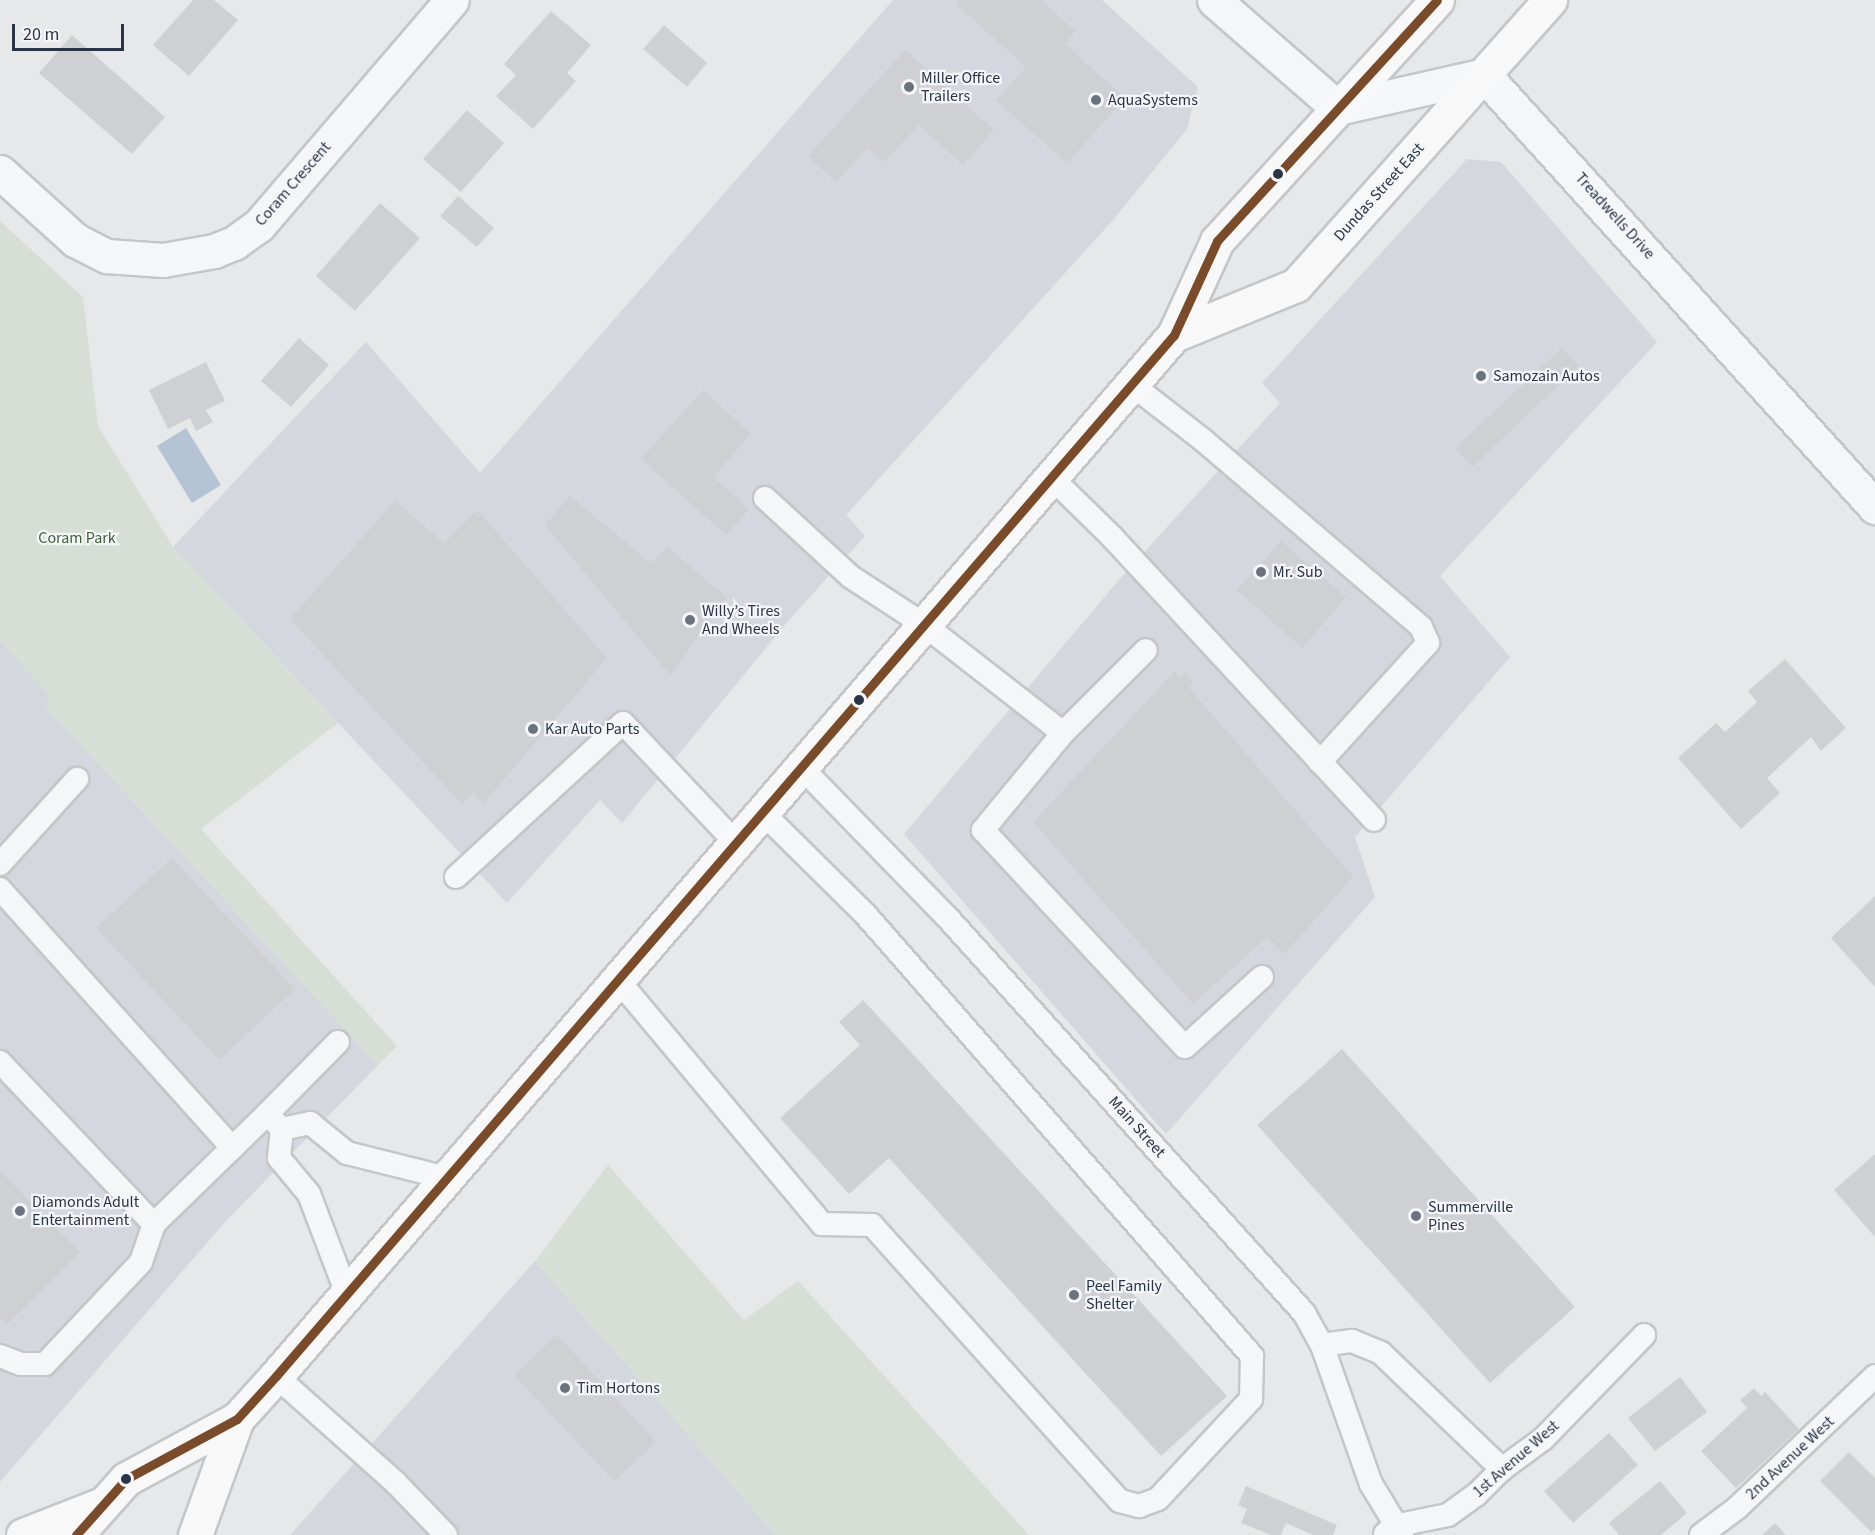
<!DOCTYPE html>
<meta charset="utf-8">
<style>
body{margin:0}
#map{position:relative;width:1875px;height:1535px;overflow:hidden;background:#e6e8ea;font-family:"Source Sans 3",sans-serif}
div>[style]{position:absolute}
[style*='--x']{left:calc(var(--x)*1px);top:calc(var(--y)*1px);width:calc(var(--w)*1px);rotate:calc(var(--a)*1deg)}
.built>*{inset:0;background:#d4d7dd}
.green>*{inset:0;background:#d6ded6}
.water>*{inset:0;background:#b4c4d5}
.building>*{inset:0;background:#ced0d3}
.roads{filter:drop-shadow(2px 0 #c4c6c8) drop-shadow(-2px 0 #c4c6c8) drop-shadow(0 2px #c4c6c8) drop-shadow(0 -2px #c4c6c8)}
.service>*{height:22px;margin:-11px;padding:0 11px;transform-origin:11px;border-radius:11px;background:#f5f6f7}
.minor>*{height:33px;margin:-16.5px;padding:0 16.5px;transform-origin:16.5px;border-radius:16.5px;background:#f5f6f7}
.primary>*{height:33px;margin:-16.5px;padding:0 16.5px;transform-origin:16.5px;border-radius:16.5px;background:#f8f8f8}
.bus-1>*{height:9px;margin:-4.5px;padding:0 4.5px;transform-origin:4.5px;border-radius:4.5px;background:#7a4b2a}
.dots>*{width:16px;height:16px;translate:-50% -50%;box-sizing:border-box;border:3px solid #f4f6f9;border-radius:50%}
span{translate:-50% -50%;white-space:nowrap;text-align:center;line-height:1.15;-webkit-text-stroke:4.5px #f4f6f9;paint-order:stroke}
.poi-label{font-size:16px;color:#2b3445}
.left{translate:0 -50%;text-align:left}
.street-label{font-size:16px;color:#2b3445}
.park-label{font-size:16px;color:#3f6138}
.scale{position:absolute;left:12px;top:24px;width:112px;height:27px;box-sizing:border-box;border:3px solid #2b3445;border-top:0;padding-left:8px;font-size:18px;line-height:21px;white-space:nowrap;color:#2b3445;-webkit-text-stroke:4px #f4f6f9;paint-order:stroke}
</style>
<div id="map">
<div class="built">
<i style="clip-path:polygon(893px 0,1102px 0,1198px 87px,1187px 129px,1113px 220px,846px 515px,865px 536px,789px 620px,622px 823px,600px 800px,507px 903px,173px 547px,366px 342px,480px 473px)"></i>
<i style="clip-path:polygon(1467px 159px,1501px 162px,1657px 342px,1440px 576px,1510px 657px,1355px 837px,1375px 897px,1166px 1134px,904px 834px,1118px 581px,1280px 403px,1262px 383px)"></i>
<i style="clip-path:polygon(0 641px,51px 696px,45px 706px,378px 1065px,224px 1223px,0 1482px)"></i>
<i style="clip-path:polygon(535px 1261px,776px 1535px,290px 1535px)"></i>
</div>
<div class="green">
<i style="clip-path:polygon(0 221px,83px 297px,98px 426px,173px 547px,338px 723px,201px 829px,397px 1046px,378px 1065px,45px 706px,50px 696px,0 641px)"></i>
<i style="clip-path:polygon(608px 1165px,744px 1320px,798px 1281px,1029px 1535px,776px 1535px,535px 1261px)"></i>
</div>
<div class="water">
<i style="clip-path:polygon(186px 428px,221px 485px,192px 503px,157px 446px)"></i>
</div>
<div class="building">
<i style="clip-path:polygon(193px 0,214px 0,238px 20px,189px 76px,153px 45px)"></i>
<i style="clip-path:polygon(959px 0,1041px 0,1075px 31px,1065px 44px,1125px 98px,1067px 163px,996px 100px,1026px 67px,956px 4px)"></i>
<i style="clip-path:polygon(551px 11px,591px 45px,567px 73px,576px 81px,533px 129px,496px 96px,516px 75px,504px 64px)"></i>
<i style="clip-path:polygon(664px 25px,707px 63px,687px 87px,643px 49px)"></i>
<i style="clip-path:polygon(72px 35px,165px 117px,132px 154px,39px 73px)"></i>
<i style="clip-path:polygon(905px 50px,994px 130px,963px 165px,919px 125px,884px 162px,868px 148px,836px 182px,808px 156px)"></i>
<i style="clip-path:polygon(467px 110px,504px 143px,461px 192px,423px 159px)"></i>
<i style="clip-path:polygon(458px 196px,494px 228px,477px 247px,440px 216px)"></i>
<i style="clip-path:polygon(380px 203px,420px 238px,355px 311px,316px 276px)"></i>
<i style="clip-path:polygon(299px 338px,329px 365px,291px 407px,261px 381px)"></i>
<i style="clip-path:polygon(1562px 348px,1579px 366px,1472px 467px,1455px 448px)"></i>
<i style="clip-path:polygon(206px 362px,225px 401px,206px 410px,213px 422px,196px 431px,190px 418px,168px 429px,149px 390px)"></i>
<i style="clip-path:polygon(703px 390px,751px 434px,713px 477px,749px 509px,726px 535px,641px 459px)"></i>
<i style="clip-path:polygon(570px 496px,651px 563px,667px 547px,727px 597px,670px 675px,545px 525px)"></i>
<i style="clip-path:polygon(395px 501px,444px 543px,477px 510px,607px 658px,483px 804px,474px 792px,462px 804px,290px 619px)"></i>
<i style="clip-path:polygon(1281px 541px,1346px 597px,1302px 648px,1237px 590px)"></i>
<i style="clip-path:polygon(1785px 659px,1846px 728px,1821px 751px,1811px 737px,1767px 778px,1780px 793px,1741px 829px,1678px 758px,1716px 723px,1725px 732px,1757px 702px,1748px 691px)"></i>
<i style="clip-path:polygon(1175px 671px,1180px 678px,1185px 673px,1193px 682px,1189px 688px,1353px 877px,1284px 954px,1267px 937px,1193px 1004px,1033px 822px)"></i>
<i style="clip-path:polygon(172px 858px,295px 989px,219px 1060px,96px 928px)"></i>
<i style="clip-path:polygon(1875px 896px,1875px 987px,1831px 938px)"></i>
<i style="clip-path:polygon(863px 1000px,1227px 1396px,1161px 1456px,889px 1158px,849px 1194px,780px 1118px,860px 1045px,839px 1022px)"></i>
<i style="clip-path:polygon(1342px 1049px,1575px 1307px,1490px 1383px,1257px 1125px)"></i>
<i style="clip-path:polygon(1875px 1154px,1875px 1237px,1834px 1190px)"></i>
<i style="clip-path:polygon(0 1171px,80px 1252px,7px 1324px,0 1317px)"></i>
<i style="clip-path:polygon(557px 1335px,656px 1442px,614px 1481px,514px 1375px)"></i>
<i style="clip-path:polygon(1680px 1377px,1707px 1412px,1655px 1451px,1628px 1418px)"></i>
<i style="clip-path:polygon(1754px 1388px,1761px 1396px,1765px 1392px,1799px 1429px,1736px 1488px,1701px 1451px,1747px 1408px,1740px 1400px)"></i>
<i style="clip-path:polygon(1609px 1433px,1638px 1465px,1573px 1523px,1544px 1491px)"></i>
<i style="clip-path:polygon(1849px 1452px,1875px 1478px,1875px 1529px,1871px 1532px,1820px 1481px)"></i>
<i style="clip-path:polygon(1660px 1481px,1687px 1513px,1661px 1535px,1619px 1535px,1609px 1523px)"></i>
<i style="clip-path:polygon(1246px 1486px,1337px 1525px,1333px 1535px,1313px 1535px,1286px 1523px,1281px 1535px,1271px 1535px,1241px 1523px,1247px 1509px,1238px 1505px)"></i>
<i style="clip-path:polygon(1775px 1523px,1786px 1535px,1762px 1535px)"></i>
</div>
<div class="roads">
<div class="service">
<i style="--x:1131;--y:384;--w:91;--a:37.9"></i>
<i style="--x:1203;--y:440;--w:287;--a:40.6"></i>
<i style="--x:1421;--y:627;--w:17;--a:66"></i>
<i style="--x:1428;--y:643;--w:161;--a:132.2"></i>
<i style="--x:1051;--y:477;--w:87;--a:44.5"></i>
<i style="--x:1113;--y:538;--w:384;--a:47.2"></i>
<i style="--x:765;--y:498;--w:117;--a:42.6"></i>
<i style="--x:851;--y:577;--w:86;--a:33.1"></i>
<i style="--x:923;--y:624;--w:177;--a:37.9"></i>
<i style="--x:1063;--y:733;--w:126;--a:129.5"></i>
<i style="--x:983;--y:830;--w:296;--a:47.1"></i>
<i style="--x:1185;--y:1047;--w:104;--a:-42.3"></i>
<i style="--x:1063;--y:733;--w:117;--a:-45"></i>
<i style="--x:800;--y:766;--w:211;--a:45.8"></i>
<i style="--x:947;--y:917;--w:533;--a:47.96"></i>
<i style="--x:1304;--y:1313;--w:37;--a:61"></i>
<i style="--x:1322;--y:1345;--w:147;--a:70.6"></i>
<i style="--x:1371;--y:1484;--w:60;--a:58.7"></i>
<i style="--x:0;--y:864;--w:115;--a:-47.8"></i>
<i style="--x:456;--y:877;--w:227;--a:-42.7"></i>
<i style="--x:623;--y:723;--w:163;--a:46.7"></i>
<i style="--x:0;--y:889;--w:348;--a:48.1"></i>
<i style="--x:618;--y:980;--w:318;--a:50.1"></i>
<i style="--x:822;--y:1224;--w:50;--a:1.1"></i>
<i style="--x:872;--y:1225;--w:371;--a:48.1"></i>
<i style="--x:1120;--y:1501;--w:20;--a:15"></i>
<i style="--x:1139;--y:1506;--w:20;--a:-20"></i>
<i style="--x:1158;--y:1499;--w:137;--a:-47.1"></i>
<i style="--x:1251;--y:1399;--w:43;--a:-88.7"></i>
<i style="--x:1252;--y:1356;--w:587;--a:-131.2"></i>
<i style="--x:865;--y:914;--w:146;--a:-135.3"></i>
<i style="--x:0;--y:1062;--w:224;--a:46.5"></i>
<i style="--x:277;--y:1124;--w:14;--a:-135"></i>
<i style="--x:267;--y:1114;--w:101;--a:-45.4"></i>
<i style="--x:282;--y:1129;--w:29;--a:96"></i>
<i style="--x:279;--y:1158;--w:47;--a:50.2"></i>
<i style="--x:309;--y:1194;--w:107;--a:69.2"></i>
<i style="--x:282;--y:1129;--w:29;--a:-12"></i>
<i style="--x:310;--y:1123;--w:48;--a:39"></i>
<i style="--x:347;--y:1153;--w:103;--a:14"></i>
<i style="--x:1322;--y:1345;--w:30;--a:-8"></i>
<i style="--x:1352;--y:1341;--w:31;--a:22"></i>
<i style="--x:1381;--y:1353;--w:168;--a:43.8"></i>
<i style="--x:0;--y:1356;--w:22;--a:21"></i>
<i style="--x:21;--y:1364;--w:24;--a:0"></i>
<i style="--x:45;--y:1364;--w:140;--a:-46.7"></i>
<i style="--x:141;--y:1262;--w:40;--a:-71.1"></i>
<i style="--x:154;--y:1224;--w:158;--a:-44.2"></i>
<i style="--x:276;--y:1376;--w:161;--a:41.7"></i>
<i style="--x:396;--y:1483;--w:72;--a:46.1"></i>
<i style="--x:1385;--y:1534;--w:12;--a:-42"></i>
<i style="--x:1394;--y:1526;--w:55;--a:-11.5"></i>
<i style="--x:1448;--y:1515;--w:34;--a:-36"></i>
<i style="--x:1476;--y:1495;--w:37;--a:-45"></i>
<i style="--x:1502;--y:1469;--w:51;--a:-36.2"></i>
<i style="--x:1543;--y:1439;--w:145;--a:-45.8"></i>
<i style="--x:1701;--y:1535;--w:45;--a:-36.9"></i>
<i style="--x:1737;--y:1508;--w:191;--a:-43.7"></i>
</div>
<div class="minor">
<i style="--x:1214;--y:0;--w:164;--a:41.1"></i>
<i style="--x:1338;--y:108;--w:150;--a:-12.7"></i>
<i style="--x:1484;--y:75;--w:583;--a:47.85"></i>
<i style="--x:0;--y:172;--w:101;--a:42.2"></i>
<i style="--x:75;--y:240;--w:36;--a:27"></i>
<i style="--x:107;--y:256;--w:56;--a:4.1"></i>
<i style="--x:163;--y:260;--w:52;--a:-10"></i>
<i style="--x:214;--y:251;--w:22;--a:-22"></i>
<i style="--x:234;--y:243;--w:31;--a:-36"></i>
<i style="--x:259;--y:225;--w:296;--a:-49.4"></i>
</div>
<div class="primary">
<i style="--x:1174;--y:335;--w:132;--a:-22.3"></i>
<i style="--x:1296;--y:285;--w:382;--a:-48.3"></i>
<i style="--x:23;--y:1535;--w:83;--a:-21.3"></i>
<i style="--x:76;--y:1535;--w:75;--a:-48.2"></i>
<i style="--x:126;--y:1479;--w:126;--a:-28.4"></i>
<i style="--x:237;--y:1419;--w:58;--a:-47.8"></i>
<i style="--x:276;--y:1376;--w:1375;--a:-49.22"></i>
<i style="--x:1174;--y:335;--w:103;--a:-65.4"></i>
<i style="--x:1217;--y:241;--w:326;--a:-47.6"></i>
<i style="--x:195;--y:1535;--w:123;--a:-70.1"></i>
</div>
</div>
<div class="bus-1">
<i style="--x:76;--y:1535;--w:75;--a:-48.2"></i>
<i style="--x:126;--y:1479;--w:126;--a:-28.4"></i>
<i style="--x:237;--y:1419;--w:58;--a:-47.8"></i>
<i style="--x:276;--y:1376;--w:1375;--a:-49.22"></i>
<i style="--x:1174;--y:335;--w:103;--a:-65.4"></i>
<i style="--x:1217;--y:241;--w:326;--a:-47.6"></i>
</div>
<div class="dots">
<i style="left:909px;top:87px;background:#6c737f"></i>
<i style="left:1096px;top:100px;background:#6c737f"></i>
<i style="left:1278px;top:174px;background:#2b3445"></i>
<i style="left:1481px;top:376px;background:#6c737f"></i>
<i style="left:1261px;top:572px;background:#6c737f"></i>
<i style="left:690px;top:620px;background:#6c737f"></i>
<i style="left:859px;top:700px;background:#2b3445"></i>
<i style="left:533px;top:729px;background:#6c737f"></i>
<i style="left:20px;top:1211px;background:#6c737f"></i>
<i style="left:1416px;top:1216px;background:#6c737f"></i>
<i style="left:1074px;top:1295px;background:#6c737f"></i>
<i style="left:565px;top:1388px;background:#6c737f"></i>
<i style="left:126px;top:1479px;background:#2b3445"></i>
</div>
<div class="poi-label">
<span class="left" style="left:921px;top:87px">Miller Office<br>Trailers</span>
<span class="left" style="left:1108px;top:100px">AquaSystems</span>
<span class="left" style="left:1493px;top:376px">Samozain Autos</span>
<span class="left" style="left:1273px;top:572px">Mr. Sub</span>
<span class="left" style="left:702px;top:620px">Willy’s Tires<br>And Wheels</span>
<span class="left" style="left:545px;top:729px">Kar Auto Parts</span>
<span class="left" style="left:32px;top:1211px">Diamonds Adult<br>Entertainment</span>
<span class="left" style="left:1428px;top:1216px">Summerville<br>Pines</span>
<span class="left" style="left:1086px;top:1295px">Peel Family<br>Shelter</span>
<span class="left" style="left:577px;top:1388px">Tim Hortons</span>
</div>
<div class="street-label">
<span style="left:293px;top:184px;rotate:-49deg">Coram Crescent</span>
<span style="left:1379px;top:192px;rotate:-48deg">Dundas Street East</span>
<span style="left:1615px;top:216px;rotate:48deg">Treadwells Drive</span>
<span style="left:1137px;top:1127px;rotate:48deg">Main Street</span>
<span style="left:1790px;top:1458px;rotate:-43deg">2nd Avenue West</span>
<span style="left:1516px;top:1459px;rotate:-41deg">1st Avenue West</span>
</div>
<div class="park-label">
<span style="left:77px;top:538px">Coram Park</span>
</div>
<div class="scale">20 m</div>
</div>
